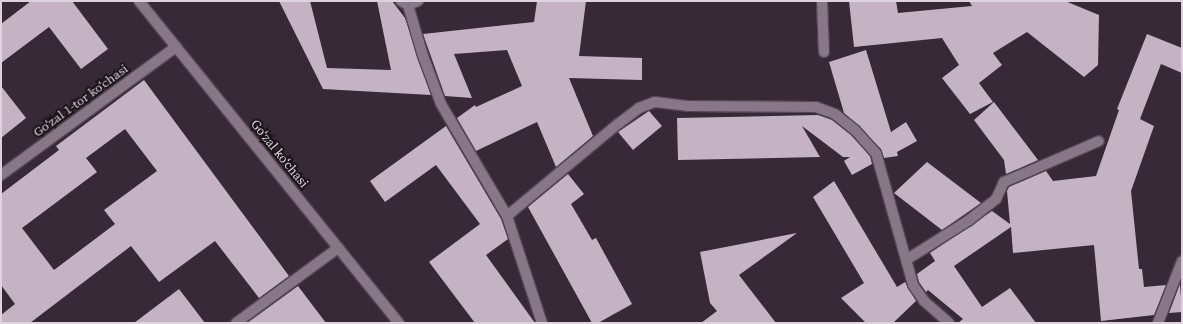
<!DOCTYPE html>
<meta charset="utf-8">
<style>
body{margin:0}
#map{position:relative;width:1183px;height:324px;overflow:hidden;background:#382936;font-family:"Source Serif 4",serif}
div>[style]{position:absolute}
[style*='--x']{left:calc(var(--x)*1px);top:calc(var(--y)*1px);width:calc(var(--w)*1px);rotate:calc(var(--a)*1deg)}
.building>*{inset:0;background:#c5b3c3}
.roads{filter:drop-shadow(1px 0 #544852) drop-shadow(-1px 0 #544852) drop-shadow(0 1px #544852) drop-shadow(0 -1px #544852)}
.minor>*{height:10px;margin:-5px;padding:0 5px;transform-origin:5px;border-radius:5px;background:#887786}
.secondary>*{height:10px;margin:-5px;padding:0 5px;transform-origin:5px;border-radius:5px;background:#887786}
span{translate:-50% -50%;white-space:nowrap;text-align:center;line-height:1.15;-webkit-text-stroke:4px #1b141a;paint-order:stroke}
.street-label{font-size:13px;color:#ddd3dc}
.frame{position:absolute;inset:0;border:2px solid #ddd3dc;pointer-events:none}
</style>
<div id="map">
<div class="building">
<i style="clip-path:polygon(31px 1px,72px 1px,108px 49px,81px 69px,49px 27px,1px 63px,1px 24px)"></i>
<i style="clip-path:polygon(279px 1px,310px 1px,327px 68px,391px 70px,377px 1px,392px 1px,405px 18px,431px 95px,323px 89px)"></i>
<i style="clip-path:polygon(537px 1px,586px 1px,579px 56px,642px 58px,642px 80px,569px 78px,593px 136px,556px 167px,537px 122px,476px 151px,457px 118px,475px 105px,476px 107px,522px 86px,507px 50px,454px 54px,472px 98px,445px 96px,423px 34px,534px 22px)"></i>
<i style="clip-path:polygon(849px 1px,896px 1px,898px 13px,972px 6px,969px 1px,1065px 1px,1099px 15px,1098px 65px,1084px 77px,1027px 32px,993px 53px,1002px 65px,979px 83px,993px 102px,970px 114px,942px 78px,959px 65px,942px 38px,854px 47px)"></i>
<i style="clip-path:polygon(1147px 34px,1182px 48px,1182px 73px,1161px 64px,1140px 119px,1154px 126px,1131px 191px,1139px 269px,1142px 269px,1144px 287px,1166px 285px,1154px 315px,1101px 321px,1094px 245px,1013px 253px,1011px 227px,954px 266px,982px 307px,1010px 288px,1036px 323px,958px 323px,963px 319px,928px 290px,926px 292px,919px 282px,917px 274px,935px 261px,930px 253px,992px 211px,1010px 224px,1007px 191px,1009px 187px,1046px 171px,1053px 181px,1096px 176px,1119px 110px,1117px 109px)"></i>
<i style="clip-path:polygon(866px 50px,891px 132px,906px 122px,917px 141px,897px 152px,898px 156px,884px 158px,881px 149px,844px 113px,829px 62px)"></i>
<i style="clip-path:polygon(evenodd,144px 80px,289px 276px,259px 298px,215px 241px,159px 282px,131px 246px,30px 323px,1px 323px,1px 315px,15px 304px,1px 285px,1px 194px,59px 150px,56px 146px,144px 80px,125px 129px,157px 171px,104px 210px,115px 224px,54px 270px,22px 228px,97px 172px,86px 158px,125px 129px)"></i>
<i style="clip-path:polygon(1px 86px,26px 118px,1px 138px)"></i>
<i style="clip-path:polygon(994px 102px,1038px 160px,1006px 174px,1004px 160px,974px 120px)"></i>
<i style="clip-path:polygon(649px 111px,662px 126px,633px 150px,618px 132px)"></i>
<i style="clip-path:polygon(818px 115px,832px 120px,851px 135px,870px 156px,872px 164px,852px 175px,844px 161px,850px 157px,843px 157px,802px 126px,820px 157px,678px 160px,677px 118px)"></i>
<i style="clip-path:polygon(446px 126px,501px 219px,508px 239px,486px 255px,535px 323px,475px 323px,429px 262px,480px 224px,436px 165px,385px 202px,370px 181px)"></i>
<i style="clip-path:polygon(927px 162px,981px 203px,942px 230px,894px 193px)"></i>
<i style="clip-path:polygon(568px 174px,584px 194px,571px 204px,592px 240px,596px 238px,632px 304px,598px 323px,592px 323px,528px 207px)"></i>
<i style="clip-path:polygon(834px 181px,897px 287px,905px 282px,916px 301px,893px 323px,866px 323px,841px 298px,864px 283px,813px 197px)"></i>
<i style="clip-path:polygon(797px 233px,739px 275px,776px 323px,701px 323px,717px 311px,710px 303px,700px 252px)"></i>
<i style="clip-path:polygon(1180px 284px,1182px 312px,1169px 313px)"></i>
<i style="clip-path:polygon(298px 286px,326px 323px,247px 323px)"></i>
<i style="clip-path:polygon(179px 289px,205px 323px,134px 323px)"></i>
</div>
<div class="roads">
<div class="minor">
<i style="--x:401;--y:1;--w:8;--a:30"></i>
<i style="--x:408;--y:5;--w:53;--a:73.6"></i>
<i style="--x:423;--y:56;--w:51;--a:69.4"></i>
<i style="--x:441;--y:104;--w:130;--a:59.5"></i>
<i style="--x:507;--y:216;--w:113;--a:71.9"></i>
<i style="--x:822;--y:1;--w:51;--a:87.8"></i>
<i style="--x:408;--y:5;--w:11;--a:-22"></i>
<i style="--x:1;--y:175;--w:217;--a:-36.2"></i>
<i style="--x:507;--y:216;--w:144;--a:-39.7"></i>
<i style="--x:618;--y:124;--w:26;--a:-37"></i>
<i style="--x:639;--y:108;--w:17;--a:-21"></i>
<i style="--x:655;--y:102;--w:32;--a:7"></i>
<i style="--x:687;--y:106;--w:129;--a:0.4"></i>
<i style="--x:816;--y:107;--w:20;--a:20"></i>
<i style="--x:835;--y:114;--w:26;--a:39"></i>
<i style="--x:855;--y:130;--w:31;--a:48"></i>
<i style="--x:876;--y:153;--w:137;--a:74.3"></i>
<i style="--x:913;--y:285;--w:19;--a:55"></i>
<i style="--x:924;--y:301;--w:33;--a:41"></i>
<i style="--x:906;--y:260;--w:73;--a:-32.2"></i>
<i style="--x:968;--y:221;--w:36;--a:-38"></i>
<i style="--x:996;--y:199;--w:19;--a:-65"></i>
<i style="--x:1004;--y:182;--w:103;--a:-23.3"></i>
<i style="--x:236;--y:323;--w:127;--a:-36.3"></i>
<i style="--x:1158;--y:323;--w:66;--a:-68.8"></i>
</div>
<div class="secondary">
<i style="--x:139;--y:1;--w:414;--a:51.1"></i>
</div>
</div>
<div class="street-label">
<span style="left:81px;top:101px;rotate:-36deg">Goʻzal 1-tor koʻchasi</span>
<span style="left:279px;top:154px;rotate:51deg">Goʻzal koʻchasi</span>
</div>
<div class="frame"></div>
</div>
